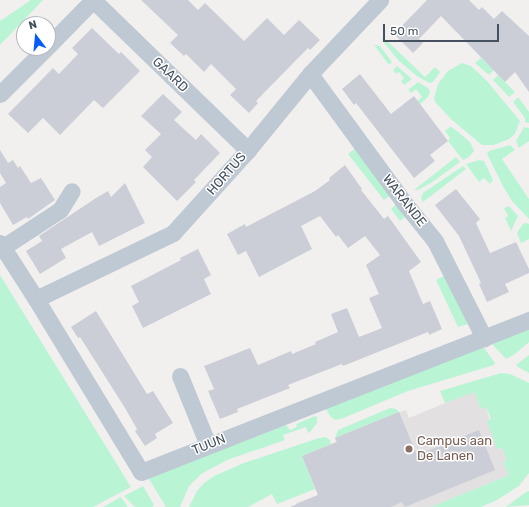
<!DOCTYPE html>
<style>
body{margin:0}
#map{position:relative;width:529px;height:507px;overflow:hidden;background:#f2f0ef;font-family:Rubik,sans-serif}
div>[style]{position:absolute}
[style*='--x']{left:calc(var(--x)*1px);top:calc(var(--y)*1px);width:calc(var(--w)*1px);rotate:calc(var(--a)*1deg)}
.education>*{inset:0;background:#e3e0e1}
.green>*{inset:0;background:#b9f4d4}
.building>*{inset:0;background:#cbced6}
.street>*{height:17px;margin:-8.5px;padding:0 8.5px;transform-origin:8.5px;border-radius:8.5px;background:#bfc9d3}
.dots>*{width:11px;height:11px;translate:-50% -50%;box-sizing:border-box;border:2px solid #fff;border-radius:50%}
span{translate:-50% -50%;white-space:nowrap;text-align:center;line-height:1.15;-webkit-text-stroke:3px #fff;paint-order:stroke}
.street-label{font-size:13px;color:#45515f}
.education-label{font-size:13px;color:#785e54}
.left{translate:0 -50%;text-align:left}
.north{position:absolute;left:16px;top:16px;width:40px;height:40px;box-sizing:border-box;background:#fff;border:1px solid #b5b9bf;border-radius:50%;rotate:344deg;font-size:11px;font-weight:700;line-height:16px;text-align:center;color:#45515f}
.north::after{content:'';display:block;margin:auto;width:14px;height:18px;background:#045df8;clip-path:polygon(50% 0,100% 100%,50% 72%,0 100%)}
.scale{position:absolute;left:383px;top:24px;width:116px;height:18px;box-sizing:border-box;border:2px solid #45515f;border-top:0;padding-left:5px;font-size:12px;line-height:14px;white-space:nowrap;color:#45515f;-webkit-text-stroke:3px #fff;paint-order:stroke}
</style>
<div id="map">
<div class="education">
<i style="clip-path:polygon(474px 391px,481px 409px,486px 407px,498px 449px,502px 448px,507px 460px,503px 462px,509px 475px,431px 507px,294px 507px,297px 506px,296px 503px,318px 495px,302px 456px,336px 442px,335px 438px,399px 412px,406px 410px,409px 418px)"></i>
</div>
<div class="green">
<i style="clip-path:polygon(31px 0,43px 0,0 45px,0 21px)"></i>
<i style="clip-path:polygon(383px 37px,425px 77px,435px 67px,440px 72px,433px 82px,429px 83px,417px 76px,398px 60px,382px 40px)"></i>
<i style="clip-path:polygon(374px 45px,380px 46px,392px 62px,389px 65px)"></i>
<i style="clip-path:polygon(481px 58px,494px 70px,489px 75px,475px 63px)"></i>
<i style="clip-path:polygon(462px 63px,471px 66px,487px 81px,520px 121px,515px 134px,509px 139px,494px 145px,482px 145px,452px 120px,435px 102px,434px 98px,438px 84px,448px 71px)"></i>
<i style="clip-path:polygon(397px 66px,412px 79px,404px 85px,401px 81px,404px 78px,399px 72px,396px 74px,393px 70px)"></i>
<i style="clip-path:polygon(498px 75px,515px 92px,509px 97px,493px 80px)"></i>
<i style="clip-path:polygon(418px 82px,428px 88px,430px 92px,428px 97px,420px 104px,417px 101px,422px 97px,416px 89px,411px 93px,408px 90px)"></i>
<i style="clip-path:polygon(518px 97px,529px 112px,529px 123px,525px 122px,525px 118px,513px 102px)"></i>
<i style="clip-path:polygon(450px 127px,452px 127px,470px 142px,474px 151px,469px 157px,463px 160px,448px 141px,450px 138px,445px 131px)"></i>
<i style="clip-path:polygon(524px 127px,529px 128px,529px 141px,519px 148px,516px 141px)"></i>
<i style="clip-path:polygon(510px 145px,515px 150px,502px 159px,529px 199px,529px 219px,512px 201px,504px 188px,487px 154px,489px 151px)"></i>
<i style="clip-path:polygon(357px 147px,393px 193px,384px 200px,348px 154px)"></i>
<i style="clip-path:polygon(456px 157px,460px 162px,431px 183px,418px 190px,414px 190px)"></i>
<i style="clip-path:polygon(479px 160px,484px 161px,493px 180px,490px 184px,484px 178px,479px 182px,466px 164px)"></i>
<i style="clip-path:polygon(463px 166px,466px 169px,423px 202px,421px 198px,423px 193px)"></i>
<i style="clip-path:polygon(399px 202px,409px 214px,400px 221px,391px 209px)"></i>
<i style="clip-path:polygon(509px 206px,518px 216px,511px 231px,505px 218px,508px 216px,504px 208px)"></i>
<i style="clip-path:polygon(526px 223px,529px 224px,529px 239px,521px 243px,517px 233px,523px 224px)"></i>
<i style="clip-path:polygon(0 275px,131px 487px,93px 507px,0 507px)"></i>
<i style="clip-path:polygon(446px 275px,468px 324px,458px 327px,436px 280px)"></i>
<i style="clip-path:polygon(529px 326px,529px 342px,515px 354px,506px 359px,491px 343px)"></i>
<i style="clip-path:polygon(482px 345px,495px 363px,494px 365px,408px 391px,341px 419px,335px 420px,330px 416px,326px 409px,394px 379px)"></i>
<i style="clip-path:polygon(529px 355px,529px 373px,518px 367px,516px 365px)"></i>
<i style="clip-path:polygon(501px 373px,510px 374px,529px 383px,529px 473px,519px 486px,497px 500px,481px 507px,431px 507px,509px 475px,503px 462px,507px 460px,502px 448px,497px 449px,487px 421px,491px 419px,486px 407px,481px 409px,474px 392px,445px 403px,440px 391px)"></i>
<i style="clip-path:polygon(390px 408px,396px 409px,399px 412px,335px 438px,338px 430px)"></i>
<i style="clip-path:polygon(315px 416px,317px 417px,317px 423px,310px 432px,308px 433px,306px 427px,283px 435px,285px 440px,227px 460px,201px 474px,189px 486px,180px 507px,166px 507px,149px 479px,175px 467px,286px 425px,290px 430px,297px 427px,296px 424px)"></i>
<i style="clip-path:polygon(325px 437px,330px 440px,331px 444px,302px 456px,315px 489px,277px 504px,272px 494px,248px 507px,189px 507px,197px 491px,204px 483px,214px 476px,244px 463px,319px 438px)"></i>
<i style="clip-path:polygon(143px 486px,154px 505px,152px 507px,135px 507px,124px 496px)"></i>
<i style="clip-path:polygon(529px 491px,529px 505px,506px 507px,526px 492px)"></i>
<i style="clip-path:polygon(121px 497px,128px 507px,103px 507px)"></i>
</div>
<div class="building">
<i style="clip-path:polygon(141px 0,188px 0,198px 10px,205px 3px,244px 41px,267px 18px,284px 35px,299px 20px,320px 40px,310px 50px,308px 48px,256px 101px,258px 103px,249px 113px,230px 95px,236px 89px,211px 64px,204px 72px,186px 54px,184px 56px,170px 43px,178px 35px)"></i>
<i style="clip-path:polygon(427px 0,469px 0,479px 10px,482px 7px,494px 19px,502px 11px,529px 36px,529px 92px,515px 72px,505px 82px,441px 16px,419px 39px,423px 43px,413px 53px,394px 34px)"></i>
<i style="clip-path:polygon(92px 28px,119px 54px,121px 52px,140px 71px,103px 108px,94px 100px,60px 135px,43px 118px,28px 133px,8px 114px,53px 68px,59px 74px,78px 54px,72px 48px)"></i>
<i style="clip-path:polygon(360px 74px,391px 114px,414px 96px,448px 141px,430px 155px,435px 161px,414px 178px,356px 103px,354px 105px,342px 89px)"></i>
<i style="clip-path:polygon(163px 94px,182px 112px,174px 120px,196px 140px,201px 134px,220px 153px,194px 180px,196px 182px,177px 201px,143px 167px,152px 157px,145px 150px,161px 134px,141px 116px)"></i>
<i style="clip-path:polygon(0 150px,8px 163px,13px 160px,18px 168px,20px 166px,31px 183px,41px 178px,55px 200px,28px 219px,27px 217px,13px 225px,0 203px,0 187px,6px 183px,0 173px)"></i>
<i style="clip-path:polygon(345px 165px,362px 189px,361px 190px,384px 219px,388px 216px,421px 262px,409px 271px,423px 304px,430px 301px,442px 329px,429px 335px,428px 332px,343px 366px,342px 364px,288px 385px,290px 388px,237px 409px,238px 412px,220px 419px,208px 391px,214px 389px,204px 366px,250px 348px,258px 365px,291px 351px,292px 354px,316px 344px,315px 342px,338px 332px,331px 314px,347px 308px,359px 337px,382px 328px,369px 298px,379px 294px,366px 265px,380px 255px,365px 236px,348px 248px,338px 235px,336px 237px,320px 216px,301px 226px,312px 249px,259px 277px,246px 251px,238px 255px,227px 234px,245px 224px,246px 227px,315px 191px,330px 180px,329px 178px)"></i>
<i style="clip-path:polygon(125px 183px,145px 223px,99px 246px,92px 232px,61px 249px,66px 258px,40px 274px,26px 251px,42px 241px,39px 236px,96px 198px,108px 191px,111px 197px)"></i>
<i style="clip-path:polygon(456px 189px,480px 219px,476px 223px,490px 253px,516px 242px,529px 269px,529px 273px,505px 284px,509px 292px,487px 302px,479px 284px,481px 283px,459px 236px,435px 205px)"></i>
<i style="clip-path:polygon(198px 249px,211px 275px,204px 279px,211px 294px,143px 328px,132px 306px,139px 302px,131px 286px,181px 260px,180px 258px)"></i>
<i style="clip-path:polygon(96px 311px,147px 394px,153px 391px,173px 423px,155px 434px,157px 438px,145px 446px,135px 431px,137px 429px,125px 408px,80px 337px,78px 338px,71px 327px)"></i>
<i style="clip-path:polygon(399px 412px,417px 455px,479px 430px,495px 470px,405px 507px,402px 502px,391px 507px,290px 507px,318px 495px,302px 456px,337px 442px,335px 438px)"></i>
</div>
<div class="street">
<i style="--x:93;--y:0;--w:216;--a:44.1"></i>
<i style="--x:48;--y:46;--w:64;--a:-45.6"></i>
<i style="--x:310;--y:74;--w:162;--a:53.8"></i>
<i style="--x:406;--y:205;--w:46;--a:51.1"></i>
<i style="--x:435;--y:241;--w:109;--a:63.2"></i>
<i style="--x:0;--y:94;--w:65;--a:-45"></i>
<i style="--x:0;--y:243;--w:67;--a:57.3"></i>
<i style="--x:36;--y:299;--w:202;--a:58.7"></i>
<i style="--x:141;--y:472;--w:417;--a:-21.4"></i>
<i style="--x:3;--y:247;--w:68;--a:-33"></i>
<i style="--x:60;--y:210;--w:22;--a:-58"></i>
<i style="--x:36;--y:299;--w:152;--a:-25.7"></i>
<i style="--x:173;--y:233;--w:112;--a:-47.9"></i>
<i style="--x:248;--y:150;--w:98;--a:-50.8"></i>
<i style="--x:310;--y:74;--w:102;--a:-46.6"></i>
<i style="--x:180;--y:376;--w:74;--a:67.9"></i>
</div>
<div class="dots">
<i style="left:409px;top:449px;background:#8d6e63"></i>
</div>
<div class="street-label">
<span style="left:170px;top:75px;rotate:44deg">GAARD</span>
<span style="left:227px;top:174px;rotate:-49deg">HORTUS</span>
<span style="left:404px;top:201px;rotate:52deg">WARANDE</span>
<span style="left:209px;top:445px;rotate:-22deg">TUUN</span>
</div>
<div class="education-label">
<span class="left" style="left:417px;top:449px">Campus aan<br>De Lanen</span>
</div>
<div class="north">N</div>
<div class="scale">50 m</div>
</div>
